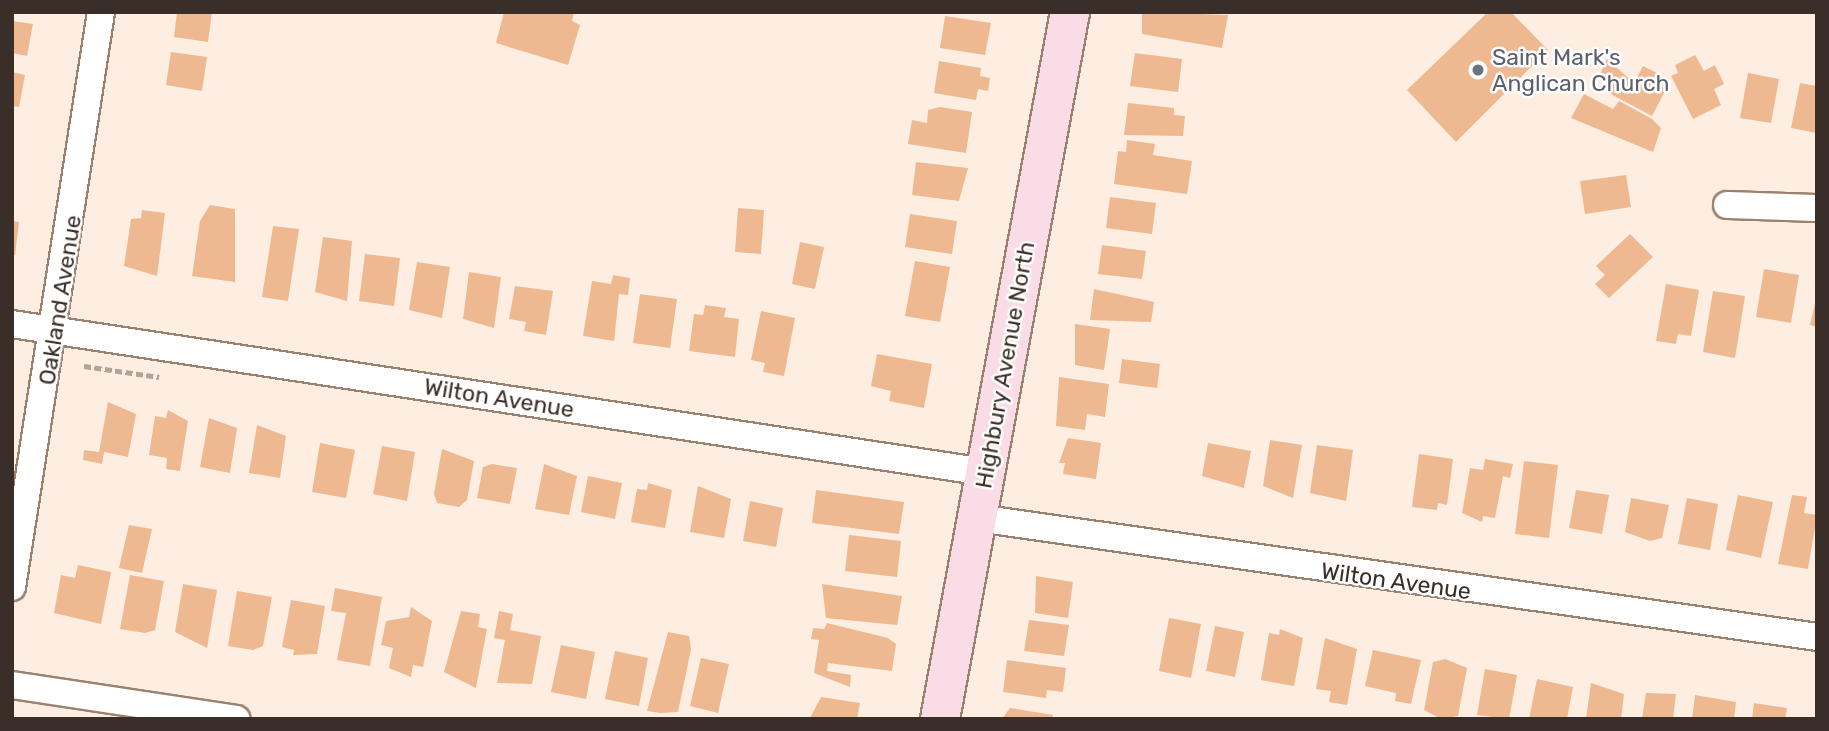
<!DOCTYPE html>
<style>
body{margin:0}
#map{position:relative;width:1829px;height:731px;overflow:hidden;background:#feeee1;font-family:Rubik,sans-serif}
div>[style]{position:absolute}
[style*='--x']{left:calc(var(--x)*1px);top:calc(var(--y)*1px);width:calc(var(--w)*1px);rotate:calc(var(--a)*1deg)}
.building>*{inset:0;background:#eeb990}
.path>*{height:4.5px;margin-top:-2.25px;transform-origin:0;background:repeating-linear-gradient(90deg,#b1a398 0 7px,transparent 0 10.5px)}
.roads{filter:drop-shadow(2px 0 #9b8270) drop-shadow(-2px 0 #9b8270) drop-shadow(0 2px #9b8270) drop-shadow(0 -2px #9b8270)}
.minor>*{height:26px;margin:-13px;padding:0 13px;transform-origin:13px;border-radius:13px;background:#fff}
.secondary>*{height:38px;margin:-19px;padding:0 19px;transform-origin:19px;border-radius:19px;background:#f9dce6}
.dots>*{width:19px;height:19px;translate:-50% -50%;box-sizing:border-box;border:4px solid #fefefe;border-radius:50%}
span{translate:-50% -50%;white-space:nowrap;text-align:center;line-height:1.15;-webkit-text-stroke:5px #fefefe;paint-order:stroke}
.worship-label{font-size:23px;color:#5b616d}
.left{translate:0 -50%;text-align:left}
.street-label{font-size:23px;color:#3a2f28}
.frame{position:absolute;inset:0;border:14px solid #3a2f28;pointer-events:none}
</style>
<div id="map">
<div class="building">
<i style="clip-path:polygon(177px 12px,212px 12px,208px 42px,174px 37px)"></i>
<i style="clip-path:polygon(504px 12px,574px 12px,572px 21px,580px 25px,568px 65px,496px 43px)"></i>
<i style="clip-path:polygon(1142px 12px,1228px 15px,1222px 48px,1142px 34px)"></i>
<i style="clip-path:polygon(1488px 12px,1511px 12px,1548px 50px,1456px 142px,1407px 90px)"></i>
<i style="clip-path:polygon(945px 16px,991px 23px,985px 55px,940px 48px)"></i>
<i style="clip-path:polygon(12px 21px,33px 24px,27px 56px,12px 53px)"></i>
<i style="clip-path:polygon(171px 52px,207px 57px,202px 91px,166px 85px)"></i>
<i style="clip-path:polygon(1135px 53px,1182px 59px,1178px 92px,1130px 86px)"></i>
<i style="clip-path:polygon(1695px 55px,1704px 71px,1715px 65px,1724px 84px,1714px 89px,1721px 105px,1693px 119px,1671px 76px,1678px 73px,1675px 65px)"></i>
<i style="clip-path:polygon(1607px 59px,1634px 83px,1643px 66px,1657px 73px,1652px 82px,1666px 89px,1652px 116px,1607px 92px,1612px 83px,1599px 76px)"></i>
<i style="clip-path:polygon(939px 61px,981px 68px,980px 76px,990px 78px,988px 91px,978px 89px,976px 100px,934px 93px)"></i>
<i style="clip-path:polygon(12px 72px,25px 75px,19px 107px,12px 106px)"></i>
<i style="clip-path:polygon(1748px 73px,1779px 79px,1771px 123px,1740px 118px)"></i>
<i style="clip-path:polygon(1800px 83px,1817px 86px,1817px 133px,1791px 128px)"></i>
<i style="clip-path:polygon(1584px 94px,1613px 109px,1619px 101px,1652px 119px,1661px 128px,1653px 152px,1571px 118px)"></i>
<i style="clip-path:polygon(1128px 103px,1174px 108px,1174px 115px,1185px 116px,1183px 136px,1124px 135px)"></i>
<i style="clip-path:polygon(940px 107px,972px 112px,966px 153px,908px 144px,912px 120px,927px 123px,928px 110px)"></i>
<i style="clip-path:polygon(1127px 140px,1155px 144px,1153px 155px,1192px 161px,1187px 194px,1114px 184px,1118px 151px,1126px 152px)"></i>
<i style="clip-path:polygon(916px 162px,968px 168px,959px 201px,912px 195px)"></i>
<i style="clip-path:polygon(1626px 175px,1631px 207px,1585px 214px,1580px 181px)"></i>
<i style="clip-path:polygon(1110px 197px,1156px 203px,1152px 234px,1106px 228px)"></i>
<i style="clip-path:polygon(210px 205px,235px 209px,235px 282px,192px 276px,200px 221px)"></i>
<i style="clip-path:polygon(738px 208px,764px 210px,761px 254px,735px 252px)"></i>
<i style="clip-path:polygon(142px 210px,165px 213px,157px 276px,124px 266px,131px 219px,141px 218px)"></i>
<i style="clip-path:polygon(910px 214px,957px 221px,952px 254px,905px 247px)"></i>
<i style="clip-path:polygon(12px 221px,19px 222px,15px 255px,12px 255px)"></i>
<i style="clip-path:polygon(273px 226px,299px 229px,288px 301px,262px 297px)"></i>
<i style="clip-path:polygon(1630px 234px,1653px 257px,1609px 298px,1595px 284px,1605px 275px,1596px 266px)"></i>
<i style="clip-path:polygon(323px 237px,352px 241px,347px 301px,315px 292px)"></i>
<i style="clip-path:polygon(800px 242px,824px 247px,815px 289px,792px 284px)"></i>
<i style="clip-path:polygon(1102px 245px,1146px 251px,1142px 279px,1098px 274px)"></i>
<i style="clip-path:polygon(365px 254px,400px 258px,394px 306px,359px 301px)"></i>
<i style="clip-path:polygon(915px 261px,950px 267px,940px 322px,905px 316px)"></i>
<i style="clip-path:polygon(417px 262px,450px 267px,442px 318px,409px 310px)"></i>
<i style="clip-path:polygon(1764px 269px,1799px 275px,1791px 323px,1756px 317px)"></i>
<i style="clip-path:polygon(469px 272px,501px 277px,494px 328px,463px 319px)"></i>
<i style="clip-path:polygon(613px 275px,630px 278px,628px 295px,619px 294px,614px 341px,583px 336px,592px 281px,611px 284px)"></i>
<i style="clip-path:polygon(1666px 284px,1699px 290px,1691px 336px,1678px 334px,1676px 344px,1656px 341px)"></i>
<i style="clip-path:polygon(515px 286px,553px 291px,546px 335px,524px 331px,526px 322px,509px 319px)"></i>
<i style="clip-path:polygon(1094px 289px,1154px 302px,1151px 322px,1090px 320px)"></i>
<i style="clip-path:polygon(1713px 291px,1745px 296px,1735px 358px,1703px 352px)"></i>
<i style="clip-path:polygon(640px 294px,677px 299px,670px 348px,633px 343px)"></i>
<i style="clip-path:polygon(1817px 295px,1817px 327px,1810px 325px)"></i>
<i style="clip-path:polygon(705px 305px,726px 308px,724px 317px,739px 319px,735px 357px,689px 351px,694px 314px,703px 315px)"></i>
<i style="clip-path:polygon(761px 311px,795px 318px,784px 376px,763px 372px,765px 363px,751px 360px)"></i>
<i style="clip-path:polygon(1075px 324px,1110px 329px,1104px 370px,1075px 365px)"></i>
<i style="clip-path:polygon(877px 354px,932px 364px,924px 408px,889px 401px,891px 391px,871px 386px)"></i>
<i style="clip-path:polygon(1122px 359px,1160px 364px,1157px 388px,1119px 383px)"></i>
<i style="clip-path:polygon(1059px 377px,1109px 384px,1105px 417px,1087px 414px,1085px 430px,1056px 426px)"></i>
<i style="clip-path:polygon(108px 402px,136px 414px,128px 457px,104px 452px,102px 464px,83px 460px,84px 450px,99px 452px)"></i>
<i style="clip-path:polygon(168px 410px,188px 421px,180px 471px,166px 469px,167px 458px,149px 455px,155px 416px,166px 418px)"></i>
<i style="clip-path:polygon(209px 418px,237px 428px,230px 473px,200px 467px)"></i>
<i style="clip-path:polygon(257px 425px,286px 436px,280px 478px,249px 473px)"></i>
<i style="clip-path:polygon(1068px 438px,1101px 443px,1096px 479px,1063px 474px,1065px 463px,1059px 463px)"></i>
<i style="clip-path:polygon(1270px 440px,1302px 445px,1293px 498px,1263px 486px)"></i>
<i style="clip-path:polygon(320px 443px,355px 450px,346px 498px,312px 492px)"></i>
<i style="clip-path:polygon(1208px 443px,1251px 451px,1244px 488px,1202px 476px)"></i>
<i style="clip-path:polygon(1317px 445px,1353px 450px,1346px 501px,1310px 493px)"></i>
<i style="clip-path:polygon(382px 446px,415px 452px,407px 501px,373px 494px)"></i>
<i style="clip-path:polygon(442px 449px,474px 461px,467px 500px,459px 507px,437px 503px,434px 494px)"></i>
<i style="clip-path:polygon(1419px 454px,1453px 459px,1447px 505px,1438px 503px,1437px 510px,1412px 507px)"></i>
<i style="clip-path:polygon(1485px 459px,1513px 464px,1510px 478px,1503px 476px,1495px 518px,1483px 516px,1482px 522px,1462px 513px,1470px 468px,1483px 470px)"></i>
<i style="clip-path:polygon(1524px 461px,1558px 465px,1549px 538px,1515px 534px)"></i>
<i style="clip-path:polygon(492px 464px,517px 468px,510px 504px,477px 498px,483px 467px)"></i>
<i style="clip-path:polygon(544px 464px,577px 476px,569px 515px,535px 509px)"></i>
<i style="clip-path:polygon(588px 476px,622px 483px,615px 519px,581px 512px)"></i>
<i style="clip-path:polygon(648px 483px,672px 490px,665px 528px,631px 522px,637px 489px,647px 490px)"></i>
<i style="clip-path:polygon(698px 486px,731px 499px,724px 538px,690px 532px)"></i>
<i style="clip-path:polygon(816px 490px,904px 502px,899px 534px,812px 523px)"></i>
<i style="clip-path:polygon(1576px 490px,1609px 495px,1602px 534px,1569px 528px)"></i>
<i style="clip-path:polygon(1738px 495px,1773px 502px,1761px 558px,1726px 550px)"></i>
<i style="clip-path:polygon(1792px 495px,1807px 497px,1804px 513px,1817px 515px,1808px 569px,1778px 564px)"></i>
<i style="clip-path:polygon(1631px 498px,1669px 505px,1662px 538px,1650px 541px,1625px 532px)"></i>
<i style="clip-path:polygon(1687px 498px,1718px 504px,1710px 550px,1678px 544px)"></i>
<i style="clip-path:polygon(750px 501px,783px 508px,776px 547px,743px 541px)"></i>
<i style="clip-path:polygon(129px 525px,152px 529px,142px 573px,119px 568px)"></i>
<i style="clip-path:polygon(849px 535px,901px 541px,897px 577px,845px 571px)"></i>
<i style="clip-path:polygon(78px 565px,111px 572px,101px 624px,54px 613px,61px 575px,75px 578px)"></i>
<i style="clip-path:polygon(130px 575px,164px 581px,155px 630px,145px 633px,120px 629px)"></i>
<i style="clip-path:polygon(1036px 576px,1073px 582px,1068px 618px,1035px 613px)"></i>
<i style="clip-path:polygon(183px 584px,217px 590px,207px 648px,175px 632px)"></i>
<i style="clip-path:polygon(822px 584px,902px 596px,897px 625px,826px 618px)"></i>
<i style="clip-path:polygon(335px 588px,382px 597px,370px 666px,337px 660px,346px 613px,331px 611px)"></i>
<i style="clip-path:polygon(237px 591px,272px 597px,263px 646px,253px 650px,228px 646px)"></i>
<i style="clip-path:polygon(291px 600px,325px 606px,317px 654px,293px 655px,294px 650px,282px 647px)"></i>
<i style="clip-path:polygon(411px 607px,432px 621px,423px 667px,413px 665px,411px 677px,389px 668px,393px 648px,381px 645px,386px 621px,409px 617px)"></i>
<i style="clip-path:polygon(461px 611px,480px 614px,478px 627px,487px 629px,476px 688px,444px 672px)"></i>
<i style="clip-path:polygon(499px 611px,513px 614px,510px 630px,541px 636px,532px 684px,497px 683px,505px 640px,494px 638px)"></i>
<i style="clip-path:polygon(1169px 618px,1201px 624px,1191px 678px,1159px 671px)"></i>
<i style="clip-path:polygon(1029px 620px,1069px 625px,1064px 656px,1024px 651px)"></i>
<i style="clip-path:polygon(827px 623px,888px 638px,896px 644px,892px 671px,828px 663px,827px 671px,851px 675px,850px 687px,814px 673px,819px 640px,811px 639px,813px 628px,824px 629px)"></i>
<i style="clip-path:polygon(1215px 626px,1244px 632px,1235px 677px,1206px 671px)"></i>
<i style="clip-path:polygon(1280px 629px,1303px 638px,1294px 686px,1261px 680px,1269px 633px,1279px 635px)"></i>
<i style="clip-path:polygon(668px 632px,689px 636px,691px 649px,678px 712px,660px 713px,647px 711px)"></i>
<i style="clip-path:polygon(1325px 638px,1357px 649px,1347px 705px,1329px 702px,1331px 691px,1316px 689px)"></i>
<i style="clip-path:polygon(561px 645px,595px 652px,586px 699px,551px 692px)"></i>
<i style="clip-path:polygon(1373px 650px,1421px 660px,1411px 704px,1395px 701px,1396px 693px,1365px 686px)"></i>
<i style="clip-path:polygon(615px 651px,648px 658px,639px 706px,605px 699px)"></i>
<i style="clip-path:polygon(701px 658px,729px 664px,718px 713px,690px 706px)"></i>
<i style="clip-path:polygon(1445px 659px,1467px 668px,1458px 716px,1441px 719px,1424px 710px,1433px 662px)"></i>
<i style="clip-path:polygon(1007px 660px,1066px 668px,1063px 692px,1047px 690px,1046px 698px,1003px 692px)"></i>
<i style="clip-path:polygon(1485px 669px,1517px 675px,1509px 719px,1477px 715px)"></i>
<i style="clip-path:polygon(1537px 679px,1573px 687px,1567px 719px,1529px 719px)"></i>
<i style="clip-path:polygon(1591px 683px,1624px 694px,1621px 719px,1586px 719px)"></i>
<i style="clip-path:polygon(1646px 693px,1676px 694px,1673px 719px,1642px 719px)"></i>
<i style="clip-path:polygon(1695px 695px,1736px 702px,1734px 719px,1692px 719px)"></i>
<i style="clip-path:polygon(821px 697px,860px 703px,857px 719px,810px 718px)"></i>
<i style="clip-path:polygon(1754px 703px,1787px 708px,1785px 719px,1752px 719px)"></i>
<i style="clip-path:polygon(1010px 708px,1053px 715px,1052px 719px,1002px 719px)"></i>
</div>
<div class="path">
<i style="--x:84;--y:366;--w:76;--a:8.3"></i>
</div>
<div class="roads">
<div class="minor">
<i style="--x:1727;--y:205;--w:90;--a:1.9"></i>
<i style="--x:12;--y:324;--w:984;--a:8.65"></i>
<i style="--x:977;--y:518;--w:848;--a:8.06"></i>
<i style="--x:12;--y:587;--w:582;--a:-81.2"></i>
<i style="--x:12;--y:685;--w:227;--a:8.6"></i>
</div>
<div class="secondary">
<i style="--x:940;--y:719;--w:719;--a:-79.58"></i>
</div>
</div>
<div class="dots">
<i style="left:1478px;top:70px;background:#6b7280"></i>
</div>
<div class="worship-label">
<span class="left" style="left:1492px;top:70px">Saint Mark's<br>Anglican Church</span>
</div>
<div class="street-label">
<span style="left:60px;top:300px;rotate:-81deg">Oakland Avenue</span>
<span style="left:1005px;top:365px;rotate:-80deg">Highbury Avenue North</span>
<span style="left:499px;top:398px;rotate:9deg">Wilton Avenue</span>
<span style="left:1396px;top:581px;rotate:8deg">Wilton Avenue</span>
</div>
<div class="frame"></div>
</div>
